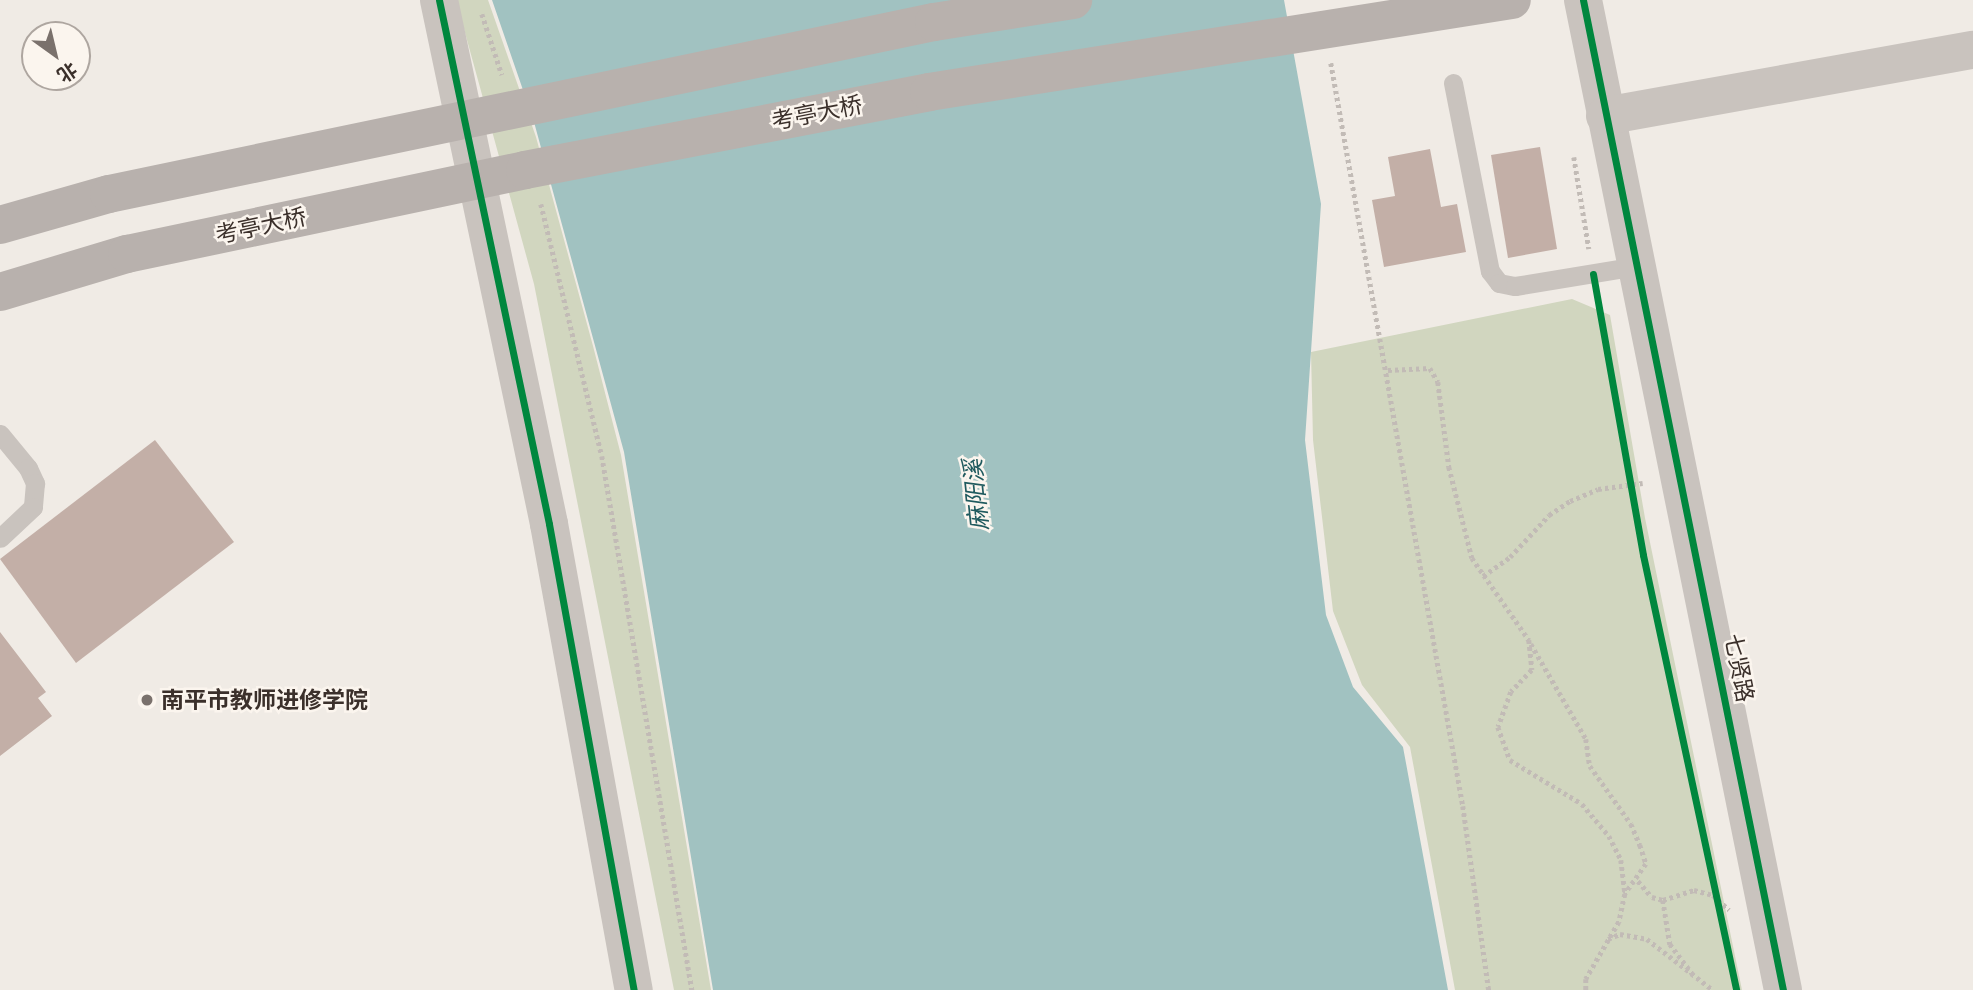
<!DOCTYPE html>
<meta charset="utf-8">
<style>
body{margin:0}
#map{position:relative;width:1973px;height:990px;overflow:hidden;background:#f0ebe5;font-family:Arial,"Noto Sans SC",sans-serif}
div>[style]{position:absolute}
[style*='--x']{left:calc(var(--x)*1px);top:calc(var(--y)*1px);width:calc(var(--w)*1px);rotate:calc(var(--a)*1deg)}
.green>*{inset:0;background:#d1d6bf}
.water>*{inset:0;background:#a1c2c1}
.building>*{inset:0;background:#c3afa7}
.path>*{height:4.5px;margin-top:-2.25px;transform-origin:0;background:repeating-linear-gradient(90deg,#c2bbb6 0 3.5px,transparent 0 7px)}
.service>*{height:19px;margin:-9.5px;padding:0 9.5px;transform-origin:9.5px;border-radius:9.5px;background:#c9c3be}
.minor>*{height:38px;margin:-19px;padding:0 19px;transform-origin:19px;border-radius:19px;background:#c9c3be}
.tertiary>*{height:38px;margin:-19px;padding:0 19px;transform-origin:19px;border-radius:19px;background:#c9c3be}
.primary>*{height:38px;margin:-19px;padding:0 19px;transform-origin:19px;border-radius:19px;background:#b8b1ad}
.primary-bridge>*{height:38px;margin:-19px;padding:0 19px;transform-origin:19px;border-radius:19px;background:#b8b1ad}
.cycleway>*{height:7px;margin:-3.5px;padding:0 3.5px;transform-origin:3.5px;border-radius:3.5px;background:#00873e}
.dots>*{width:19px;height:19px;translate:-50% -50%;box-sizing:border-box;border:4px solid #fbf5ee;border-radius:50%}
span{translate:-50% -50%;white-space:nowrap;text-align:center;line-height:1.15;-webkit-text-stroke:5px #fbf5ee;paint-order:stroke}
.street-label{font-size:23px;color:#3b302b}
.poi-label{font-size:23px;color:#3b302b;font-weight:700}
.left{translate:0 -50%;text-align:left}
.water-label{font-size:24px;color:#1f5a5e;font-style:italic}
.north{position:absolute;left:21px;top:21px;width:70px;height:70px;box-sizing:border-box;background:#fbf5ee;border:2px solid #aea6a0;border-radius:50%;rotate:146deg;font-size:19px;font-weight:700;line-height:28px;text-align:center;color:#3b302b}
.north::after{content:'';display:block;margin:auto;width:24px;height:32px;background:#7a716c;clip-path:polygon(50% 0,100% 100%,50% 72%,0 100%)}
</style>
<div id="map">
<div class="green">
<i style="clip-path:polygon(456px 0,488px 0,536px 137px,593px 346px,621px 455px,711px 990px,674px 990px,534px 284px)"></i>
<i style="clip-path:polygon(1572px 299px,1610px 315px,1645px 518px,1742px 990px,1455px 990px,1410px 747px,1362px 685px,1333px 611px,1313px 440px,1311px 352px)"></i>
</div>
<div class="water">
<i style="clip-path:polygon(492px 0,1284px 0,1321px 204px,1305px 440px,1326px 615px,1353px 687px,1403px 747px,1448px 990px,713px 990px,624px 452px,534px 122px)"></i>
</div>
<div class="building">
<i style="clip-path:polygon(1540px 147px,1557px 249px,1508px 258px,1491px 155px)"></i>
<i style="clip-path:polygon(1430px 149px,1441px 207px,1457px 204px,1466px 252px,1384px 267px,1372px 200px,1395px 196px,1388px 157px)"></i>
<i style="clip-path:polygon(155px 440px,234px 542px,76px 663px,0 559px)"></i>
<i style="clip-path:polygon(0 632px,46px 692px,38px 698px,52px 716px,0 756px)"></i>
</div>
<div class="path">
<i style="--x:482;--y:14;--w:64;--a:71.8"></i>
<i style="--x:1331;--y:63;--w:755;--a:79.93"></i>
<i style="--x:1463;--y:806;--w:186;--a:82"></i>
<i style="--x:1574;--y:157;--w:93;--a:80.7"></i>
<i style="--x:541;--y:204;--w:259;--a:76.4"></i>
<i style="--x:602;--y:456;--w:542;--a:80.43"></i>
<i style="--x:1388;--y:370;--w:42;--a:-2.7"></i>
<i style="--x:1430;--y:368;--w:16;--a:60"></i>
<i style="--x:1438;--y:382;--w:86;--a:82.6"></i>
<i style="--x:1449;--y:467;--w:94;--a:75.8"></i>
<i style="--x:1472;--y:558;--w:100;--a:55.2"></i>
<i style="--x:1529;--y:640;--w:30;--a:84"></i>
<i style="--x:1532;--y:670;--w:30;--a:134"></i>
<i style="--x:1511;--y:692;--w:37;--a:110"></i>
<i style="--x:1498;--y:727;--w:35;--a:70"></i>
<i style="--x:1510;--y:760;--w:84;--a:31.4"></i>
<i style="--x:1582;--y:804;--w:42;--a:49.8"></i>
<i style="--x:1609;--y:836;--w:27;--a:63"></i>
<i style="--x:1621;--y:860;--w:34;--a:83"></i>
<i style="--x:1625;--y:894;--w:29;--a:102"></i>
<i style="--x:1619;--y:922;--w:66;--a:120.1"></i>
<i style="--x:1586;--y:979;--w:11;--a:90"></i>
<i style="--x:1483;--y:576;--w:33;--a:-35"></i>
<i style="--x:1510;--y:557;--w:57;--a:-47.1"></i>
<i style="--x:1549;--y:515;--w:25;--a:-34"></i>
<i style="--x:1570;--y:501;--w:30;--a:-23"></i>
<i style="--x:1598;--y:489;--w:45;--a:-7.6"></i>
<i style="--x:1531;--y:644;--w:110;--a:59.9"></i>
<i style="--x:1586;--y:739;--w:27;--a:82"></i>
<i style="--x:1590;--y:766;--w:71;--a:54.7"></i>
<i style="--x:1631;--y:824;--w:23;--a:67"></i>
<i style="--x:1640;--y:845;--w:20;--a:72"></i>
<i style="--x:1646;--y:864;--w:37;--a:125"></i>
<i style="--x:1638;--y:881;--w:21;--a:49"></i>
<i style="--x:1652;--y:897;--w:11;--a:15"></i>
<i style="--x:1663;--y:900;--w:33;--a:-18"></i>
<i style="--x:1694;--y:890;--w:20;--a:15"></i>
<i style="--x:1713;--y:895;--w:22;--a:43"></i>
<i style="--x:1663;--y:900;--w:45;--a:81"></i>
<i style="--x:1670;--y:944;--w:40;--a:53"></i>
<i style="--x:1608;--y:939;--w:13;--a:-23"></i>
<i style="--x:1620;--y:934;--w:27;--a:10"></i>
<i style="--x:1647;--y:939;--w:83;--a:37.7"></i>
</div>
<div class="service">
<i style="--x:1453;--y:83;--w:192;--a:78.9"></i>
<i style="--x:1490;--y:271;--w:15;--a:53"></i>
<i style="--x:1499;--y:283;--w:16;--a:11"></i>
<i style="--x:1515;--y:286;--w:124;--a:-9.3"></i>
<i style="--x:0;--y:434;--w:44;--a:50.5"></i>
<i style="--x:28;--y:468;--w:17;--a:65"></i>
<i style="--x:35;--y:483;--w:24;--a:95"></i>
<i style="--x:33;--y:507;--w:45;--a:136.8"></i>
</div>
<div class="minor">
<i style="--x:439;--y:0;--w:535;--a:78.14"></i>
<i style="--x:549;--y:524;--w:474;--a:79.7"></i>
</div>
<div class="tertiary">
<i style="--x:1583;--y:0;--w:1010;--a:78.58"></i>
<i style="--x:1605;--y:116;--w:374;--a:-10.2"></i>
</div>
<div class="primary">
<i style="--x:0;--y:225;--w:113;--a:-15.9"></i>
<i style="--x:0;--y:292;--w:133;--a:-16.7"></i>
</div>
<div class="primary-bridge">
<i style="--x:109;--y:194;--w:843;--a:-11.78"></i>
<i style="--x:934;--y:22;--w:141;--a:-9"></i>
<i style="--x:127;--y:254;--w:407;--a:-11.9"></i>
<i style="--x:525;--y:170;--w:411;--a:-10.9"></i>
<i style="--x:929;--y:92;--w:590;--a:-8.97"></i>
</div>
<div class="cycleway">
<i style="--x:439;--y:0;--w:535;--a:78.14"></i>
<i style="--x:549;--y:524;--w:474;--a:79.7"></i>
<i style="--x:1583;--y:0;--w:1010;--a:78.58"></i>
<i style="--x:1593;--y:274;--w:285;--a:79.9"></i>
<i style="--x:1643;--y:555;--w:445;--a:77.9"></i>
</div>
<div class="dots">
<i style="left:147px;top:700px;background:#7a716c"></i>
</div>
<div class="street-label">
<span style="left:817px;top:113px;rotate:-11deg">考亭大桥</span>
<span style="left:261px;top:226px;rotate:-12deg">考亭大桥</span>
<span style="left:1739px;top:668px;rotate:79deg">七贤路</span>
</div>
<div class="poi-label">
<span class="left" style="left:161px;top:700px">南平市教师进修学院</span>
</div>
<div class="water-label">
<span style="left:976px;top:495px;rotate:-96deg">麻阳溪</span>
</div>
<div class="north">北</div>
</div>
